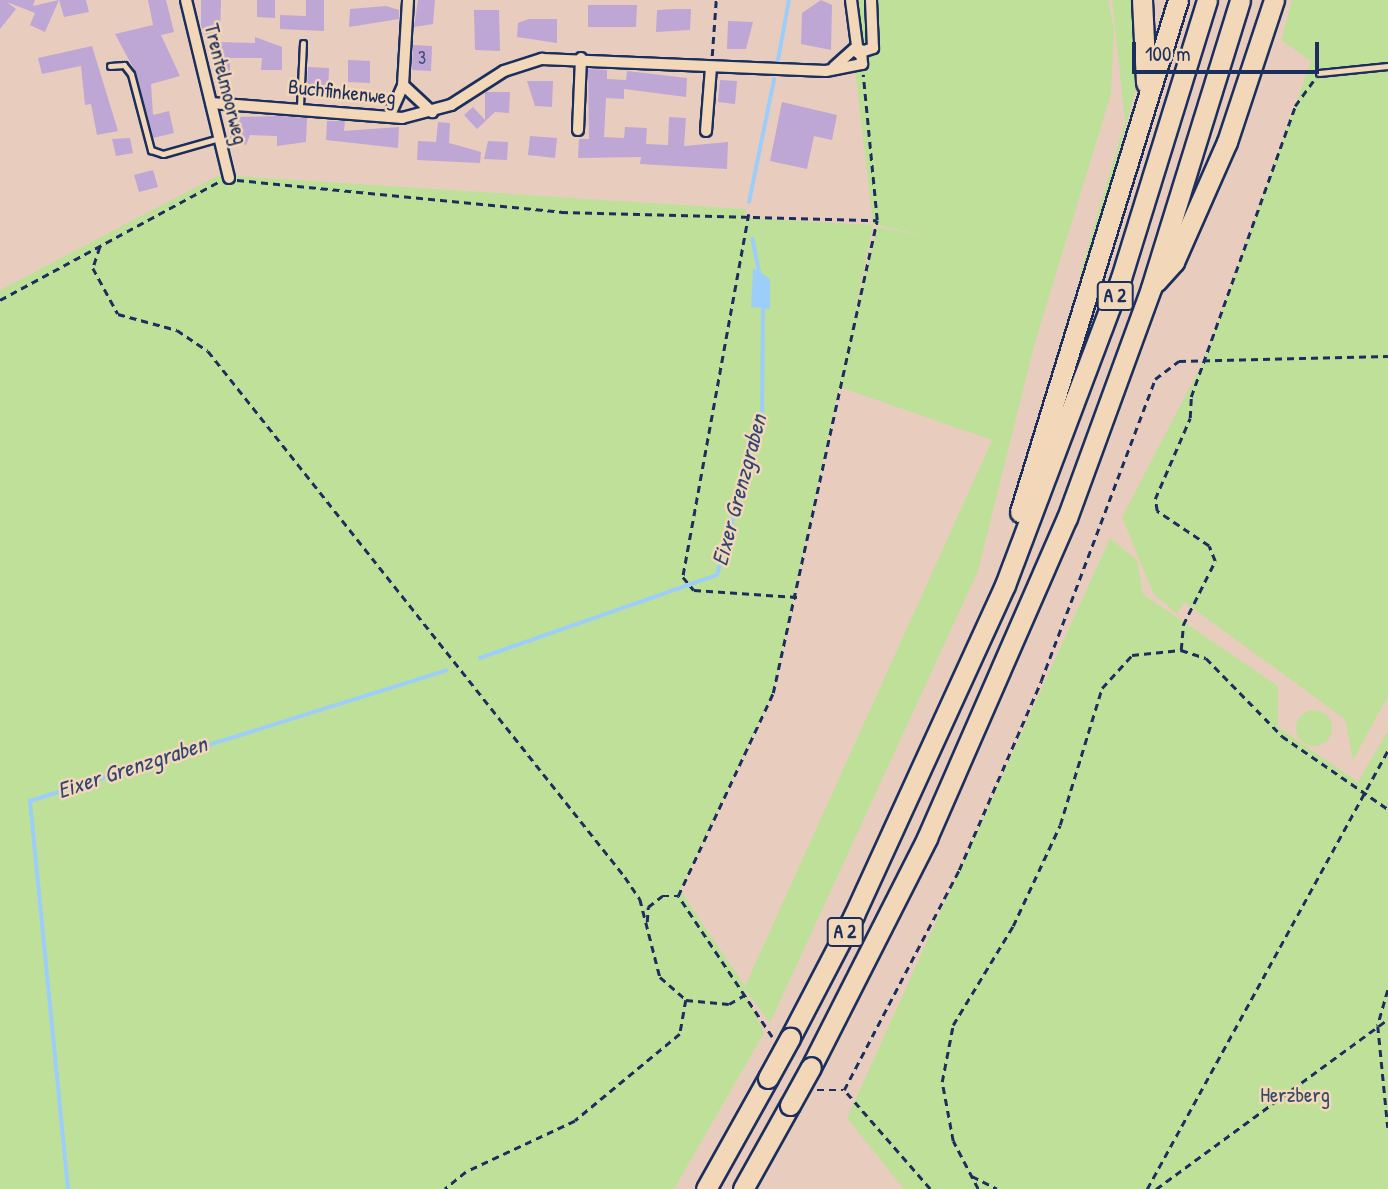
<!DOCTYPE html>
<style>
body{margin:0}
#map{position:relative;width:1388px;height:1189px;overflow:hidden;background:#e8cdbf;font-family:"Patrick Hand",sans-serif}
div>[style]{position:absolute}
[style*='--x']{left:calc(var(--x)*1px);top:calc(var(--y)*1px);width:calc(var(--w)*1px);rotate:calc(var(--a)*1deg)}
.green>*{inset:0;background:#bfe099}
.round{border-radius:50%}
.water>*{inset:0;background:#9dcefa}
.stream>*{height:3.5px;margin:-1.75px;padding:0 1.75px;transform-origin:1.75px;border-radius:1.75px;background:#9dcefa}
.building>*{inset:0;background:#bea6d5}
.path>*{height:2.5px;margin-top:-1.25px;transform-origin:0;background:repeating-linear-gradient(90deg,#1b2f5e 0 7px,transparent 0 12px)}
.roads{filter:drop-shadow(2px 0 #1b2f5e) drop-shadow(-2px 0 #1b2f5e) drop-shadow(0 2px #1b2f5e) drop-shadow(0 -2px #1b2f5e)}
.lane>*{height:5px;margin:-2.5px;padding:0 2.5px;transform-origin:2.5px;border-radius:2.5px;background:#f2d7b9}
.street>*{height:10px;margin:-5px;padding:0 5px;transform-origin:5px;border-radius:5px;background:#f2d7b9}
.highway>*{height:19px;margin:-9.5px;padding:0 9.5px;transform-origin:9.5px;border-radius:9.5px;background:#f2d7b9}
.bridges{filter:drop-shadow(2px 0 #1b2f5e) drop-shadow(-2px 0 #1b2f5e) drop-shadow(0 2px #1b2f5e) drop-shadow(0 -2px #1b2f5e)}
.highway-bridge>*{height:19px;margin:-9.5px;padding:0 9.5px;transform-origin:9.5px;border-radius:9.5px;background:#f2d7b9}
span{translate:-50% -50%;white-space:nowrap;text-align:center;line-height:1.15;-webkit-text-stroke:5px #f2d7b9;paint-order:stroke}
.number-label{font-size:18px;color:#444d7c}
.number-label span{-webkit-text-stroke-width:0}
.shield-label span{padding:2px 5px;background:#f2d7b9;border:2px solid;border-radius:5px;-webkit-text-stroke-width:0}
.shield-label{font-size:19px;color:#1b2f5e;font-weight:700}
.street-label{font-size:21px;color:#1b2f5e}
.park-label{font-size:21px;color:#344a67}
.water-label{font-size:23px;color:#2e4775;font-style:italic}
.scale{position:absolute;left:1132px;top:42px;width:187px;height:32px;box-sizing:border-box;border:4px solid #1b2f5e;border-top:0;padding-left:9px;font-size:21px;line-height:24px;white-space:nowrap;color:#1b2f5e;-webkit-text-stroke:5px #f2d7b9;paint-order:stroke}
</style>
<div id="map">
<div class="green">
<i style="clip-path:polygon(evenodd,847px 0,1108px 0,1114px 29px,1111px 94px,1034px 346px,978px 571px,770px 1023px,744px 988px,764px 1033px,674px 1189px,0 1189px,0 290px,219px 175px,746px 209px,742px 232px,745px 218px,873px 225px,853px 321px,877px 227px,928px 236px,873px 224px,847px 0,839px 387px,992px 440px,745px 986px,680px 890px,773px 693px,839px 387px)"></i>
<i style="clip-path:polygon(1112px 0,1136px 0,1142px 66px,1085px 276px,1080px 274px,1125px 121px)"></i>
<i style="clip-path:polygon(1292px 0,1388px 0,1388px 696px,1353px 760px,1345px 719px,1184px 602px,1177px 614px,1153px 593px,1122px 517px,1205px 358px,1311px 61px,1281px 40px)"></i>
<i style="clip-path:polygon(1110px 538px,1137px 560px,1143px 594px,1278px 686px,1278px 727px,1358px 782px,1388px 730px,1388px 1189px,904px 1189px,847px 1118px)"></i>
<i class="round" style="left:1296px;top:710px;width:36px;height:36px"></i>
</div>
<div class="water">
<i style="clip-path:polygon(753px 268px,770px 279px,770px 309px,751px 307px)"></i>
</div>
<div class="stream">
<i style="--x:778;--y:60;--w:61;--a:-79.6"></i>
<i style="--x:749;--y:202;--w:125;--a:-78.4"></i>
<i style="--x:753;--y:239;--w:37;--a:79"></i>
<i style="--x:480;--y:658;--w:251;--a:-19.3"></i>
<i style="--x:717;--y:575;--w:165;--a:-74.2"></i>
<i style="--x:762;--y:416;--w:109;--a:-89.5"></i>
<i style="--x:68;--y:1189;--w:390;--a:-95.6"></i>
<i style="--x:30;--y:801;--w:436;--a:-17.4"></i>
</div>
<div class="building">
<i style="clip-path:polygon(0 0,35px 0,33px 6px,59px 0,86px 0,89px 12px,64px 17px,59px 0,45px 32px,30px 25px,35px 13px,7px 2px,16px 9px,0 29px)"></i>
<i style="clip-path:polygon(148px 0,166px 0,174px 32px,161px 35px,180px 76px,151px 84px,153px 115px,169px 111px,174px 133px,153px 138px,136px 73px,115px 34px,153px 25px)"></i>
<i style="clip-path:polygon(201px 0,221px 0,220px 35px,206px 35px,201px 26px)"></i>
<i style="clip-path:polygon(257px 0,275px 0,275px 18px,257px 17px)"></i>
<i style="clip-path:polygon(306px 0,324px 0,324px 31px,280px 29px,280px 15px,306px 16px)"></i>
<i style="clip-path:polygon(418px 0,435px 0,433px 24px,414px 27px)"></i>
<i style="clip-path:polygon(821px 0,832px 5px,831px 50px,801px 44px,802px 13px)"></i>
<i style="clip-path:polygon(588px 5px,637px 5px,636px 27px,588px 27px)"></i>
<i style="clip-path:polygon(386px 6px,399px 10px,399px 19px,349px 27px,350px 9px)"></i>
<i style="clip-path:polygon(674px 9px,691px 9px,690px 30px,656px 32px,657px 10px)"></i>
<i style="clip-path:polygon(474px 10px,499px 10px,500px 51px,475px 50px)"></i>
<i style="clip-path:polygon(529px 19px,557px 19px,557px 43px,517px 37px,518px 23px)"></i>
<i style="clip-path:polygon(728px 21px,753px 22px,746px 49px,727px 49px)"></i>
<i style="clip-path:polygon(255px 37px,282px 47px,282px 70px,261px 70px,262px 58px,230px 58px,230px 73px,217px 73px,218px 42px,255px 43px)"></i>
<i style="clip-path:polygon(413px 45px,432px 46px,431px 71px,412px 70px)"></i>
<i style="clip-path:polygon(92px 46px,118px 131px,97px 135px,91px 104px,85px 105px,81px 66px,42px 74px,38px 58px)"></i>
<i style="clip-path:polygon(348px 60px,370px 61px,370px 83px,348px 82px)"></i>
<i style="clip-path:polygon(308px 67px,329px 68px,328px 94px,307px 94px)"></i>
<i style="clip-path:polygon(588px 69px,607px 70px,607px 79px,626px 80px,627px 71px,687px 78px,686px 97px,624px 89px,624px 99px,606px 98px,604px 137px,624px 138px,625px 127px,647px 128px,646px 144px,668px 145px,669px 117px,686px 118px,684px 146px,728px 142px,727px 169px,640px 164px,641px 157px,578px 158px,579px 139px,589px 139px)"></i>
<i style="clip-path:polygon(720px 80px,737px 81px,735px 104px,718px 102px)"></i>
<i style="clip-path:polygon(527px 81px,553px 81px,552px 107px,535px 106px)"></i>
<i style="clip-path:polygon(485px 92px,510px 92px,509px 113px,495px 112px,477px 129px,464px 115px,473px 107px,485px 120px)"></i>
<i style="clip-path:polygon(782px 102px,837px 115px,832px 140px,814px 136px,807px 169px,770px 161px)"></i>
<i style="clip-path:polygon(279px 116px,307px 118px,306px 142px,277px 146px,277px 136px,250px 135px,246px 145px,229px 139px,239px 117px)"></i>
<i style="clip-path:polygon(327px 121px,345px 121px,344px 131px,399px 127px,398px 148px,326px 140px)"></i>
<i style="clip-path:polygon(438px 122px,450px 123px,449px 143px,481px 152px,480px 163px,417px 160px,418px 141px,436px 142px)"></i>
<i style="clip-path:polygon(530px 136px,557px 138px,555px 158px,528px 155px)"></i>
<i style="clip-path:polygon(130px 138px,133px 153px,116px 156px,112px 139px)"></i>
<i style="clip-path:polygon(488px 141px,508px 142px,507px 160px,484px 159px)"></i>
<i style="clip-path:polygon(153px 170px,158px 187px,139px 192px,134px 175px)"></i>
</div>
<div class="path">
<i style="--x:712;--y:56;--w:56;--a:-85.9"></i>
<i style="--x:237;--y:180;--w:326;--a:5.6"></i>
<i style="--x:561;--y:212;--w:316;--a:1.5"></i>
<i style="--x:877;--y:220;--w:146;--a:-95.5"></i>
<i style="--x:749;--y:214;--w:369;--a:100.3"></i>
<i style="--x:683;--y:577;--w:17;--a:50"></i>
<i style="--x:694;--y:590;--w:104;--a:3.9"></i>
<i style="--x:100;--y:247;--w:22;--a:108"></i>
<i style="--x:93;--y:268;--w:52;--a:61.5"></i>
<i style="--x:118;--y:314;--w:61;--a:15.2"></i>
<i style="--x:177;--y:330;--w:37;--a:34"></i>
<i style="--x:208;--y:351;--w:671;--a:51.59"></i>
<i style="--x:625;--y:877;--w:27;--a:56"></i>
<i style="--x:640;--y:899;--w:81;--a:75.6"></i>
<i style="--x:660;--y:977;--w:35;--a:41"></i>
<i style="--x:686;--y:1000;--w:35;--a:100"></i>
<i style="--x:680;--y:1034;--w:136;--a:140.4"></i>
<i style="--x:575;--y:1121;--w:120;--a:154.9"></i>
<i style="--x:466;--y:1172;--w:27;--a:141"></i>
<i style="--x:0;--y:300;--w:248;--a:-28.4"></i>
<i style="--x:1181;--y:650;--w:25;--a:-85"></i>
<i style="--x:1183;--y:625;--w:72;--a:-63.4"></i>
<i style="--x:1215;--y:561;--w:16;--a:-112"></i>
<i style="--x:1209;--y:546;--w:63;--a:-146.1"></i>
<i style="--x:1157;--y:511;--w:12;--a:-99"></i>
<i style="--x:1155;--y:499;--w:88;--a:-66.6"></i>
<i style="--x:1190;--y:418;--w:21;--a:-87"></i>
<i style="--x:1191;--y:397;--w:309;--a:-70.3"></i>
<i style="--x:1295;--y:106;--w:31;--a:-54"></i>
<i style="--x:647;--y:922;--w:15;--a:-86"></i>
<i style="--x:648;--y:907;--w:18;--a:-38"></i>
<i style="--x:662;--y:896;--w:16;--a:0"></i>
<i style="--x:1388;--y:990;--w:37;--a:106"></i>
<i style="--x:1378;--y:1026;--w:102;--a:84.4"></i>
<i style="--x:686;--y:1000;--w:43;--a:5.3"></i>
<i style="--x:729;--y:1004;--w:22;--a:-30"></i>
<i style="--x:772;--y:1037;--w:169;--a:-123.7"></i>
<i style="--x:678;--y:896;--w:224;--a:-64.9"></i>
<i style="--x:773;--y:693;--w:484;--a:-77.6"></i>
<i style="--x:817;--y:1090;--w:26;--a:0"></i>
<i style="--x:972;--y:1176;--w:28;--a:27"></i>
<i style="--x:930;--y:1189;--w:131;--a:-131"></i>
<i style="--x:844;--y:1090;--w:248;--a:-62.4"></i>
<i style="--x:959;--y:870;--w:206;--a:-66.5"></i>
<i style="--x:1041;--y:681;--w:323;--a:-69.3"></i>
<i style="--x:1155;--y:379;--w:30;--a:-37"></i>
<i style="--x:1179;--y:361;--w:209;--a:-1.4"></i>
<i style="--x:978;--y:1189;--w:54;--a:-117.5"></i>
<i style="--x:953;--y:1141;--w:60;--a:-100.6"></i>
<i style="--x:942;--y:1082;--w:58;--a:-79.1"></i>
<i style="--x:953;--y:1025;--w:116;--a:-58.8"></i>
<i style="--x:1013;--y:926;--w:111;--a:-65"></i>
<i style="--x:1060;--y:825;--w:143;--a:-73"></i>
<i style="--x:1102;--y:688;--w:45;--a:-47.7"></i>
<i style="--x:1132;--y:655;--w:49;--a:-5.8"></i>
<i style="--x:1181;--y:650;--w:26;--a:18"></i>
<i style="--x:1206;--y:658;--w:109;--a:45.7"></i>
<i style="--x:1282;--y:736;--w:129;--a:34.6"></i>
<i style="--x:1147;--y:1189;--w:501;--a:-61.23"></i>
<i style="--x:1156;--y:1189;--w:288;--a:-36.2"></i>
</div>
<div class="roads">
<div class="lane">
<i style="--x:110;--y:66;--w:14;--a:-4"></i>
<i style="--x:124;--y:65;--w:11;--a:52"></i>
<i style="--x:131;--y:74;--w:79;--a:75.3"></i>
<i style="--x:151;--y:150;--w:13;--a:18"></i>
<i style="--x:163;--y:154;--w:58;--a:-15.9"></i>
<i style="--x:1319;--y:73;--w:69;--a:-5.8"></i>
<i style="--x:300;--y:106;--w:63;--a:-87.3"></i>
</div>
<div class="street">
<i style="--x:186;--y:0;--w:183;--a:76.4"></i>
<i style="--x:851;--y:0;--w:53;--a:82.5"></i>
<i style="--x:858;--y:53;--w:16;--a:-18"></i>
<i style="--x:873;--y:48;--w:48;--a:-92.4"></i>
<i style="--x:834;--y:67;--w:27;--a:-42"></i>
<i style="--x:403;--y:85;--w:40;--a:43"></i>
<i style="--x:211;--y:103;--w:192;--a:4.5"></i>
<i style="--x:402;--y:118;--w:51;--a:-14.9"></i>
<i style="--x:451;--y:105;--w:63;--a:-32.7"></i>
<i style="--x:504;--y:71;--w:40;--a:-18"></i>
<i style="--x:542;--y:59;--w:284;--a:2.4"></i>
<i style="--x:826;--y:71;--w:37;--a:-11"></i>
<i style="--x:862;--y:64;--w:14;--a:-94"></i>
<i style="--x:389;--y:117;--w:35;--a:-66"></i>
<i style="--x:403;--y:85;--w:85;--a:-86.6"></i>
<i style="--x:578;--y:130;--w:72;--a:-87.6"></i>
<i style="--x:706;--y:131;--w:64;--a:-85.5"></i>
</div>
<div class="highway">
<i style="--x:1142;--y:0;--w:83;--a:87.2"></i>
<i style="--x:1156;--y:282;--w:27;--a:-48"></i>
<i style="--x:1174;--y:262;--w:131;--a:-66.2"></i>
<i style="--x:1227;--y:142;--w:150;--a:-71.7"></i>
<i style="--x:1020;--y:512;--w:536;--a:-72.85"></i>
<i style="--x:790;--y:1038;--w:139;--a:-62.5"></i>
<i style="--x:854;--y:915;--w:363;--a:-65.4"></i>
<i style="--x:1005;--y:585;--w:328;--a:-69.3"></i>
<i style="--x:1121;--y:278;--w:291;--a:-72.8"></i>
<i style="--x:811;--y:1067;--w:257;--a:-63.1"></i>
<i style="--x:927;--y:838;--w:349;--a:-66.4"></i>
<i style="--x:1067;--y:518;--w:245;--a:-69.9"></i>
<i style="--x:1151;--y:288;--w:301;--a:-72.8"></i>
<i style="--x:706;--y:1189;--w:127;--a:-60.8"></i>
<i style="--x:743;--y:1189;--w:96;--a:-60.8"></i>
</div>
</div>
<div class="bridges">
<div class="highway-bridge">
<i style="--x:768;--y:1078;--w:46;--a:-61.2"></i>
<i style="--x:790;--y:1105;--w:43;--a:-61.1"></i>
</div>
</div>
<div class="number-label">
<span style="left:422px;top:58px">3</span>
</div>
<div class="shield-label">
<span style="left:1115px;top:296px">A 2</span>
<span style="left:845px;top:932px">A 2</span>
</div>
<div class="street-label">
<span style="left:226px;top:84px;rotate:76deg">Trentelmoorweg</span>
<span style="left:342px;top:92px;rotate:6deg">Buchfinkenweg</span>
</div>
<div class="park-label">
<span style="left:1295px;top:1095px">Herzberg</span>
</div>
<div class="water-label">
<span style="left:739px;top:490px;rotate:-75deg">Eixer Grenzgraben</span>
<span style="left:132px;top:767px;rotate:-18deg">Eixer Grenzgraben</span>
</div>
<div class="scale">100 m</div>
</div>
